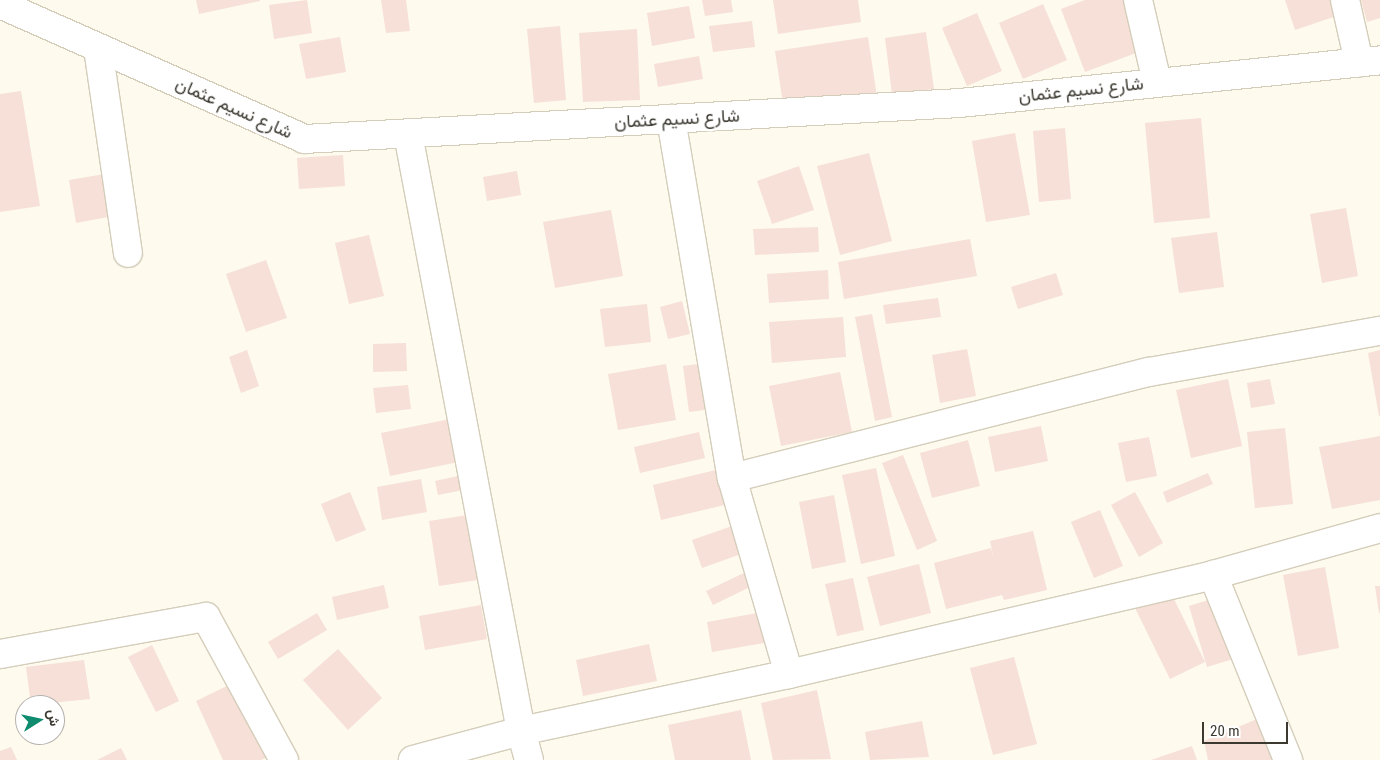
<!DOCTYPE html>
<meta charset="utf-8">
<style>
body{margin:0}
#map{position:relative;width:1380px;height:760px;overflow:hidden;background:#fefaee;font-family:"Roboto Condensed",Vazirmatn,sans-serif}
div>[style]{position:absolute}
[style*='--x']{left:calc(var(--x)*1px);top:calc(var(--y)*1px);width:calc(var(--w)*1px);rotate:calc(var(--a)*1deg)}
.building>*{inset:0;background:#f6e0d7}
.roads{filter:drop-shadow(1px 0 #d4cdba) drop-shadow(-1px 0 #d4cdba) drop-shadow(0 1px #d4cdba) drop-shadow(0 -1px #d4cdba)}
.minor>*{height:28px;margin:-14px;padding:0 14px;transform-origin:14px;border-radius:14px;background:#fff}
span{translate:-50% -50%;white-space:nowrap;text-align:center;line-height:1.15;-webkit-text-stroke:5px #fff;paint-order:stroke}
.street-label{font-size:18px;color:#3c3931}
.north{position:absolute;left:15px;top:695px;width:50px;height:50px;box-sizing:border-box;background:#fff;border:1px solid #b1b0ad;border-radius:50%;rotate:80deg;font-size:14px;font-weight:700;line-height:20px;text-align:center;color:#3c3931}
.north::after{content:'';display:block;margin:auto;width:18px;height:22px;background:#0f8b6e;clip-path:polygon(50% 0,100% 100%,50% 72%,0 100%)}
.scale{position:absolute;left:1202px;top:722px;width:86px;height:22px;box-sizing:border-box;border:2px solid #3c3931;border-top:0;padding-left:6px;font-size:15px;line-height:18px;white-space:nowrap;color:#3c3931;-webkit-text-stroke:4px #fff;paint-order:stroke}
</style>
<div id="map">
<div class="building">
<i style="clip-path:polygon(196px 0,260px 0,260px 1px,199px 14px)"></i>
<i style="clip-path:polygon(307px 0,312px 33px,274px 39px,269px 5px)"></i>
<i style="clip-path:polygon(381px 0,406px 0,410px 31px,386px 33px)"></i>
<i style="clip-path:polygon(702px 0,731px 0,733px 12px,705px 16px)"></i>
<i style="clip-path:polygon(773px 0,858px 0,861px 22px,778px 34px)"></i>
<i style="clip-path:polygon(1085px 0,1138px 0,1155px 46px,1085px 72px,1061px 9px)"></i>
<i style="clip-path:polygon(1285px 0,1347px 0,1351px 11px,1295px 30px)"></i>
<i style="clip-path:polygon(1361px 0,1380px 0,1380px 18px,1367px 22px)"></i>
<i style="clip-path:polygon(1043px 4px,1067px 60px,1023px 79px,999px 23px)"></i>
<i style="clip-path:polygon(689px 6px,695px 38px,652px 46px,647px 13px)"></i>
<i style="clip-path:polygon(977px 13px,1002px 71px,967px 86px,942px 28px)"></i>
<i style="clip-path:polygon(752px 21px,755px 47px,713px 52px,709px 26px)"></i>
<i style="clip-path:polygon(560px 26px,566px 100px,534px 103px,527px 29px)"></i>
<i style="clip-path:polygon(637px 29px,640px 100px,583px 102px,579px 33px)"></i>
<i style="clip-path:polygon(926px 32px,934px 89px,892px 94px,885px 38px)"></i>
<i style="clip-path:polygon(340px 37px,346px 72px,306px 79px,299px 44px)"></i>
<i style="clip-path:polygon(868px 37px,877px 97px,784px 110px,775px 51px)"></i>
<i style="clip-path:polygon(699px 56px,703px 79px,658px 87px,654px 64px)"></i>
<i style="clip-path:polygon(21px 91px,40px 206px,0 212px,0 94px)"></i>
<i style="clip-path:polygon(1201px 118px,1210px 218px,1154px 223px,1145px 123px)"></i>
<i style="clip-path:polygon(1065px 128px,1071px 199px,1039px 202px,1033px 131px)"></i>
<i style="clip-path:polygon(1015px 133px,1030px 215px,986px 222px,972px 141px)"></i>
<i style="clip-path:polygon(869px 153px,892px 241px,840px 255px,817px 166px)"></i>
<i style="clip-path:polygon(343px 155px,345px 186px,299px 189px,297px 158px)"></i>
<i style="clip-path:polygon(799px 166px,814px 210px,772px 224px,757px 181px)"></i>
<i style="clip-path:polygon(517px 171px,521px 195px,487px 201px,483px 177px)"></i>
<i style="clip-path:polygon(111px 173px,119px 215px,76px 223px,69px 180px)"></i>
<i style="clip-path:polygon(1346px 208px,1358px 276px,1322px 283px,1310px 214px)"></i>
<i style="clip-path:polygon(611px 210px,623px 276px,555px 288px,543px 222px)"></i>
<i style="clip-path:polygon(818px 227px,819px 252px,755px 255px,753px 229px)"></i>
<i style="clip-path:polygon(1217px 232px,1224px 287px,1179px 293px,1171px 238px)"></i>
<i style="clip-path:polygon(369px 235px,384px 296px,349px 304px,335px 243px)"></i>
<i style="clip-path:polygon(970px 239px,977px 276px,844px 299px,838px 262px)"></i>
<i style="clip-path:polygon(266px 260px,287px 318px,246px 332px,226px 274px)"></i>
<i style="clip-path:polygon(828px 270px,829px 299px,769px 303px,767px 274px)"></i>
<i style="clip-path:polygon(1056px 273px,1063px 295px,1018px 309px,1011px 287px)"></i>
<i style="clip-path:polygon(938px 298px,941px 317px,886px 324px,883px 305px)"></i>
<i style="clip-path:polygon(682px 301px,690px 334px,668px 339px,660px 307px)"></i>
<i style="clip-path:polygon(647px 304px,651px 342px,605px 347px,600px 309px)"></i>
<i style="clip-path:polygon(872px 314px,892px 417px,875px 421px,855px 317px)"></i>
<i style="clip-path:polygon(843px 317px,846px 357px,772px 363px,769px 322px)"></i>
<i style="clip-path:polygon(406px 343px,407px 371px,373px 372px,373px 344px)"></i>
<i style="clip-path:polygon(967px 349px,976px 396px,940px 403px,932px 355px)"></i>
<i style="clip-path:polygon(247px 350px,259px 386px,241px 393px,229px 357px)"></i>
<i style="clip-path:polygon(1380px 350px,1380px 416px,1379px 416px,1368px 353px)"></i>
<i style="clip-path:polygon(714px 362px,720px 408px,689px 412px,683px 366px)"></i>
<i style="clip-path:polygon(666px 364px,676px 420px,618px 430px,608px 374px)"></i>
<i style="clip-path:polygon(840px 372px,852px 432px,781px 446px,769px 386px)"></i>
<i style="clip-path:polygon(1228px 379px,1242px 446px,1191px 458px,1176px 390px)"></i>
<i style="clip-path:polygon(1270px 379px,1275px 404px,1251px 408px,1247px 383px)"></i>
<i style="clip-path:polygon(408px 385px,411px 409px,376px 413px,373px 388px)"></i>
<i style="clip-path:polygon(475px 414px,483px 457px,390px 476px,381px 433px)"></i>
<i style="clip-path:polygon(1041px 426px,1048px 461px,995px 472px,988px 437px)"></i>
<i style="clip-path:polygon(1285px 428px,1293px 504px,1255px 508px,1247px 432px)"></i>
<i style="clip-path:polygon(699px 432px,705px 458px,640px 473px,634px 447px)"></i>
<i style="clip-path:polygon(1380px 436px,1380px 500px,1332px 509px,1319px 447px)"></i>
<i style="clip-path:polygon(1149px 437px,1157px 476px,1126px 482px,1118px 443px)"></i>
<i style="clip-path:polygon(968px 440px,980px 486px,932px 498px,920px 453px)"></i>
<i style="clip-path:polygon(903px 455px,937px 541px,917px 550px,882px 463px)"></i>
<i style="clip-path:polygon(737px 465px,746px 500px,661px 520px,653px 485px)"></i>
<i style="clip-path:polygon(876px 468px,895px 556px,861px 564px,842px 475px)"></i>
<i style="clip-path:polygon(476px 472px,479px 487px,438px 495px,435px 481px)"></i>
<i style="clip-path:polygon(1208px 473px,1213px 484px,1167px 503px,1163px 492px)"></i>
<i style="clip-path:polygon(421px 479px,427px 512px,382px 520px,377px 487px)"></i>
<i style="clip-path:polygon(350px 492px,366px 530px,336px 542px,321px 504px)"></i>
<i style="clip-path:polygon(1135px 492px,1163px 543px,1139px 557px,1111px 505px)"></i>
<i style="clip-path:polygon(834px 495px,846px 562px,812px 569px,799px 502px)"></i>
<i style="clip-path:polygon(1100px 510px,1123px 566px,1094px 578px,1071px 522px)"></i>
<i style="clip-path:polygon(468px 515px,478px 580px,439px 586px,429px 521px)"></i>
<i style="clip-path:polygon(735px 525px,744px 553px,702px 568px,692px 540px)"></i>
<i style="clip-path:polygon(1033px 531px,1047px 590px,1004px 600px,1002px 595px,946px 609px,934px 563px,991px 548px,994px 559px,990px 541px)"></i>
<i style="clip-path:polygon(919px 564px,931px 613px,880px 626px,867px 577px)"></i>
<i style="clip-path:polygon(1325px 567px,1339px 648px,1298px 656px,1283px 575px)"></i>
<i style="clip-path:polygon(748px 571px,754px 585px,713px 605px,706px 591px)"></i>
<i style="clip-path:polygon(853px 578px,864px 630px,837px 636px,825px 584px)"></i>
<i style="clip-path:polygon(384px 585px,389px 608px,337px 620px,332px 597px)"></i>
<i style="clip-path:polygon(1375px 586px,1380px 586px,1380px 613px,1379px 613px)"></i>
<i style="clip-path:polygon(1170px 591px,1205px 662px,1170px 679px,1135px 608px)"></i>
<i style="clip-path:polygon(1224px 595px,1243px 656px,1207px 667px,1189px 606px)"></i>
<i style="clip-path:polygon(481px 605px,487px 639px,425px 650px,419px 616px)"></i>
<i style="clip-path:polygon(763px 612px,769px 642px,712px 652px,707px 622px)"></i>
<i style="clip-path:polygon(317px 613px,327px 630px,278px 659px,268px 642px)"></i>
<i style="clip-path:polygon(649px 644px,657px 681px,583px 696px,576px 660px)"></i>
<i style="clip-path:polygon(152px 645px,179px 701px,156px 712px,128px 657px)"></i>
<i style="clip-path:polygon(338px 649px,382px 698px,348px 730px,303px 680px)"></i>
<i style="clip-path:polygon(1014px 657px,1037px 744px,993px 755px,970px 668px)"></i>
<i style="clip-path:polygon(84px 660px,90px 699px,31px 705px,26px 667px)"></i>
<i style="clip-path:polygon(233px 683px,268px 757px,261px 760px,223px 760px,196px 701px)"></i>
<i style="clip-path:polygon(817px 690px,831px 759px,773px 760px,761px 703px)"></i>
<i style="clip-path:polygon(741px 710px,751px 760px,675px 760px,668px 725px)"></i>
<i style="clip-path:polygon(1262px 717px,1272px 760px,1208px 760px,1204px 741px)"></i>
<i style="clip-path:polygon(922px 721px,929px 757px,870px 760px,865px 732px)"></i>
<i style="clip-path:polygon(1192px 746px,1197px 760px,1151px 760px)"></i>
<i style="clip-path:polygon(11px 747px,17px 760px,0 760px,0 751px)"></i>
<i style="clip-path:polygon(121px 748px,127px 760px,97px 760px)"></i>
</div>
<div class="roads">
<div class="minor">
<i style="--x:1138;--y:0;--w:84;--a:77"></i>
<i style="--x:1345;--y:0;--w:64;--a:77.3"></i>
<i style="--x:0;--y:4;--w:333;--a:23.9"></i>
<i style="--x:304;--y:139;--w:657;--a:-3.14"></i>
<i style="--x:960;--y:103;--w:422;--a:-5.8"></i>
<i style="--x:98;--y:48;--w:207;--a:81.7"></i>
<i style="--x:671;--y:119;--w:364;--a:80.4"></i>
<i style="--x:732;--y:478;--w:204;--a:73.8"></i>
<i style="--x:789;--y:674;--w:435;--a:-13.1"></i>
<i style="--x:1213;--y:575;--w:200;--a:67.9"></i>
<i style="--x:408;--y:134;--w:608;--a:79.28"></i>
<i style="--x:521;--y:731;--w:112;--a:165"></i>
<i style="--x:732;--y:478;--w:430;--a:-14.3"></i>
<i style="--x:1149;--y:372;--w:235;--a:-10.1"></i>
<i style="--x:1213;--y:575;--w:173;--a:-15.7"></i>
<i style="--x:0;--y:654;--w:209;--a:-10.2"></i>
<i style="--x:206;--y:617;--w:163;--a:61.4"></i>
<i style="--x:529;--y:760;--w:30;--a:-105"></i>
<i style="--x:521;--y:731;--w:274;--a:-12"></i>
</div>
</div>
<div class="street-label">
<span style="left:1081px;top:90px;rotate:-6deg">شارع نسيم عثمان</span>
<span style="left:234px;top:108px;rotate:24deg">شارع نسيم عثمان</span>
<span style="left:677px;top:119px;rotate:-3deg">شارع نسيم عثمان</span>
</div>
<div class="north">ش</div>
<div class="scale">20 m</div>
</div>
